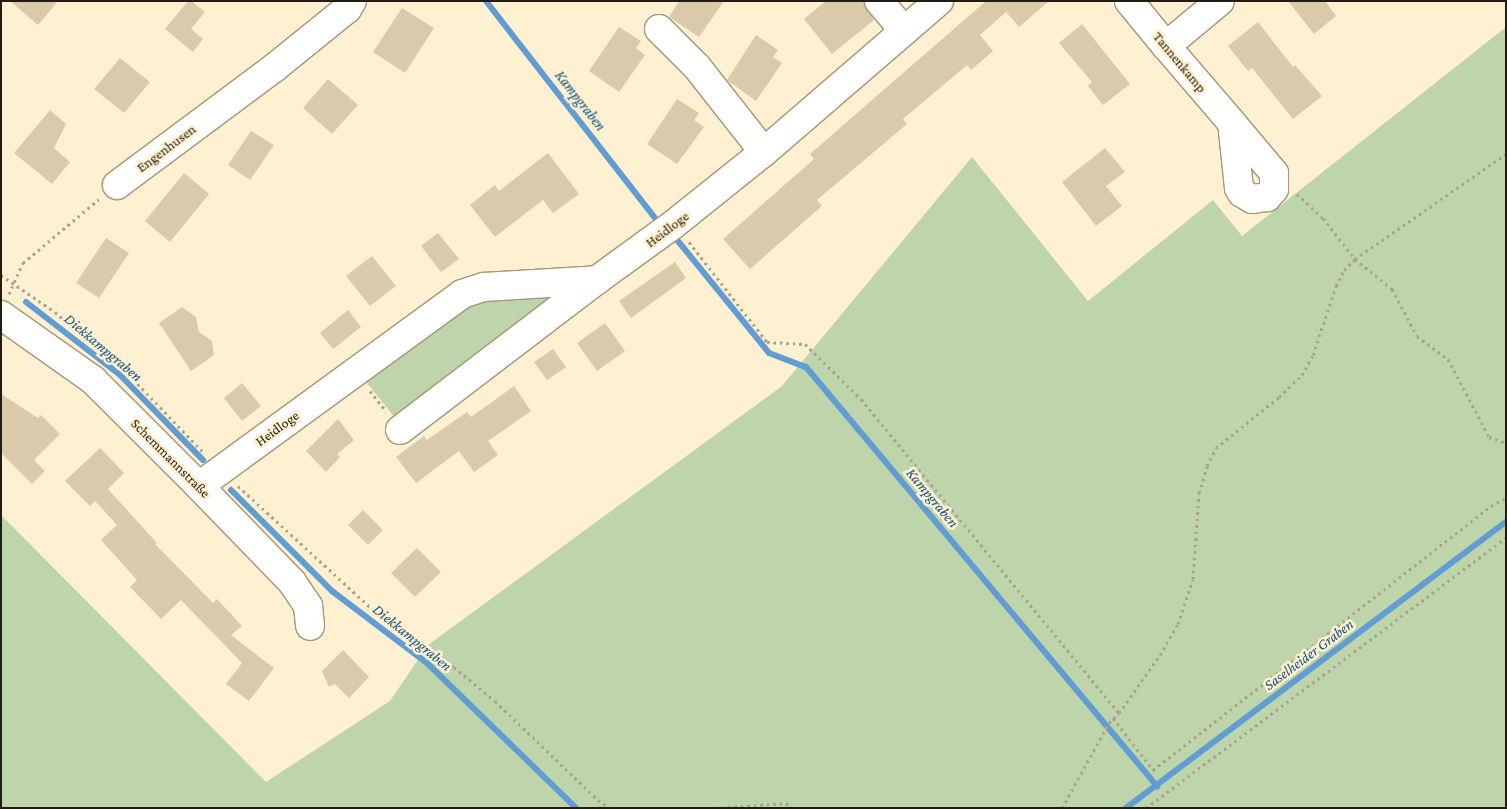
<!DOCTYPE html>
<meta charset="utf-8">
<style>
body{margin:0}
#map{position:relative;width:1507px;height:809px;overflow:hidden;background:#fef0d0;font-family:"Crimson Pro",serif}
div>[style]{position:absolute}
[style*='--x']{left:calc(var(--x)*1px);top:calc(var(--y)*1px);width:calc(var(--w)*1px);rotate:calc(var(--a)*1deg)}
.green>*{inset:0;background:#bed4aa}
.stream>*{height:6px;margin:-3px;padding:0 3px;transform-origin:3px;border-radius:3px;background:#619dd2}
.building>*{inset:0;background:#d8caab}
.path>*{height:3px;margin-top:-1.5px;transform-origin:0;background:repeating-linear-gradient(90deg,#aca189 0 2.5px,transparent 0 6.5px)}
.roads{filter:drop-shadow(1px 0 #a39678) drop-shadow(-1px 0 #a39678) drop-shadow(0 1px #a39678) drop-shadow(0 -1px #a39678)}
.minor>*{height:28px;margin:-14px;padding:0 14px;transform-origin:14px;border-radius:14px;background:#fff}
span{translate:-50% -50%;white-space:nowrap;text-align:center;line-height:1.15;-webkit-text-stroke:5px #fef0d0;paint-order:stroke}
.street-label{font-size:14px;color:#221d11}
.water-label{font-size:15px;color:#0e5386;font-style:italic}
.frame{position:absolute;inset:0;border:2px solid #221d11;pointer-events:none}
</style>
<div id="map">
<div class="green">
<i style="clip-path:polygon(1506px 27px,1506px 808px,1px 808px,1px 515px,266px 782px,390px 701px,428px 645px,782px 386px,972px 157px,1088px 301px,1213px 200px,1242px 236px)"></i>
<i style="clip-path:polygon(571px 295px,401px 425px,362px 377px,458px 302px)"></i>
</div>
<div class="stream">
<i style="--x:486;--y:1;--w:274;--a:52.1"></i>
<i style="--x:678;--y:241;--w:144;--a:50.9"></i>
<i style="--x:769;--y:353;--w:40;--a:21"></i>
<i style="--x:806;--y:367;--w:547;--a:50.05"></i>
<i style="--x:26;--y:302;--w:119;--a:37.8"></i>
<i style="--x:120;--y:375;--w:119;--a:45.7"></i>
<i style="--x:231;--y:490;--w:143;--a:45"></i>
<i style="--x:332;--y:591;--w:121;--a:37.2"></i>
<i style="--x:428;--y:664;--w:206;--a:44.2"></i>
<i style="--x:1126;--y:808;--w:476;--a:-37"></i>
</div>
<div class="building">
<i style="clip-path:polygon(10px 1px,58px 1px,38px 25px)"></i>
<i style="clip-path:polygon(188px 1px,191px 1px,205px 12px,191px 29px,203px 39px,193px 52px,165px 29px)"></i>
<i style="clip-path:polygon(679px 1px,724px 1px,699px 37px,669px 17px)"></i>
<i style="clip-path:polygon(826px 1px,863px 1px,874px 20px,832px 54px,804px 19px)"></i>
<i style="clip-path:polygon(986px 1px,1049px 1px,1019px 27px,1006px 12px,980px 35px,993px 51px,971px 70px,967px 65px,903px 119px,907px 124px,817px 200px,822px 206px,750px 269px,723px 239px,814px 159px,810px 154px)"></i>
<i style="clip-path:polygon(1288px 1px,1325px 1px,1336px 16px,1314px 34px)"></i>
<i style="clip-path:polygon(402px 8px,434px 28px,405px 73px,373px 52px)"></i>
<i style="clip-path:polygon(1258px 22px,1293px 67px,1295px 65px,1322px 96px,1293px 119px,1252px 68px,1248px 71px,1228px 46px)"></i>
<i style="clip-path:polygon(1082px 24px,1130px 84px,1103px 105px,1088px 86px,1092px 82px,1059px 43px)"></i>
<i style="clip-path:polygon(619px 27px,641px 41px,636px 48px,645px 55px,619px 92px,589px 71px)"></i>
<i style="clip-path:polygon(756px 35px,778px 50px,773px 57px,782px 63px,756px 101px,727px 80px)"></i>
<i style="clip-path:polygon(120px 58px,150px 82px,124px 113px,94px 89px)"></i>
<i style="clip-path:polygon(328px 79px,358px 105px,332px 134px,303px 108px)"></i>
<i style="clip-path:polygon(677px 99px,699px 113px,694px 120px,704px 127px,677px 164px,647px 144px)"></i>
<i style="clip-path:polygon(50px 110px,66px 124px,54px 148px,70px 162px,52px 184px,14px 153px)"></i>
<i style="clip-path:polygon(251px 131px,274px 145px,250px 180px,228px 165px)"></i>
<i style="clip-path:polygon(1105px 148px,1125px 172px,1106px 186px,1122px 206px,1096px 226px,1062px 182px)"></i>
<i style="clip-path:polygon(548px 153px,579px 194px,553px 213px,543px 200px,495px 237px,470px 205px,495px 185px,499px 191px)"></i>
<i style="clip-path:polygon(184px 173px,209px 194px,170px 242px,145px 221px)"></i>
<i style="clip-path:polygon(438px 233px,459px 259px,441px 272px,421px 246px)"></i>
<i style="clip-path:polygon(106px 238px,129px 253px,99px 298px,76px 283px)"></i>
<i style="clip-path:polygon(372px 256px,396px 286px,370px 306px,346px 276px)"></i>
<i style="clip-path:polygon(675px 262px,686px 278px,631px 318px,619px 301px)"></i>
<i style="clip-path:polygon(182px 307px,196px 317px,199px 332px,212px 341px,214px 355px,191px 371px,159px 323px)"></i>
<i style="clip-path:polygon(348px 310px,361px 327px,333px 349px,320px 333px)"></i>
<i style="clip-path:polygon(605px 323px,625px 351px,597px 371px,577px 343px)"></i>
<i style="clip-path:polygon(553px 349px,566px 367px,547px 380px,534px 362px)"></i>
<i style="clip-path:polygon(242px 383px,261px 406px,242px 421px,224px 398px)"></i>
<i style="clip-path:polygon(514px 386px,531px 411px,488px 441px,498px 455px,474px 472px,459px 451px,416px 483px,396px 457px,424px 436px,427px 440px,467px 412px,471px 417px)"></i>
<i style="clip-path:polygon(1px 394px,38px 418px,41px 415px,60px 434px,34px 460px,45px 471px,32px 484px,1px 453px)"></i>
<i style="clip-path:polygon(338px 419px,354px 440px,337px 454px,340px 457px,326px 472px,306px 451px)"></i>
<i style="clip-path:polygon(100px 448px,124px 473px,108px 489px,157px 543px,155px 544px,213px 603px,217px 599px,242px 626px,231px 635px,274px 668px,249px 701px,226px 684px,242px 663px,181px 600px,161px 619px,130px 587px,137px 580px,101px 540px,117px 525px,95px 501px,90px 506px,65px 481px)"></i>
<i style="clip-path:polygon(363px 510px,383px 530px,368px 545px,348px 525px)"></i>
<i style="clip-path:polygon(417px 548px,441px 572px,415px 597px,391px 573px)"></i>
<i style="clip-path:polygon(343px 650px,369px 677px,349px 698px,335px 684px,329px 687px,322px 671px)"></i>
</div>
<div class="path">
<i style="--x:1297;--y:194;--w:35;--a:43"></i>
<i style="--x:1323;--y:218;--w:52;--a:52"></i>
<i style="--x:1355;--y:259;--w:48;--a:39"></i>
<i style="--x:1392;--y:289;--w:53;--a:62"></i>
<i style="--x:1417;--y:336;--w:39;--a:37"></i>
<i style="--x:1448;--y:359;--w:88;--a:62.3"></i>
<i style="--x:1489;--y:437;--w:18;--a:19"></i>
<i style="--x:689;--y:242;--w:127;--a:52"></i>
<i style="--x:767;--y:342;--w:38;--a:3"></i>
<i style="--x:805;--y:344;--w:78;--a:44.5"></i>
<i style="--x:861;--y:399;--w:406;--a:50.6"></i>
<i style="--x:1;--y:275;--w:65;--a:34.4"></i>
<i style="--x:55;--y:312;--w:103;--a:40.7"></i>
<i style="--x:133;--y:379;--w:104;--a:46.2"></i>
<i style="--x:9;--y:294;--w:34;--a:-66"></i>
<i style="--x:23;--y:263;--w:99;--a:-40.1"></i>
<i style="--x:370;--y:391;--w:26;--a:51"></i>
<i style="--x:238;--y:486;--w:241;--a:42.5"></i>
<i style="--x:416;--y:649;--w:42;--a:25.3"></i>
<i style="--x:454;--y:667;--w:53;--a:39.7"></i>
<i style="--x:495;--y:701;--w:143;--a:43.9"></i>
<i style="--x:598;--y:800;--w:14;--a:34"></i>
<i style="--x:1113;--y:718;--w:66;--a:52.4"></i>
<i style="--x:1153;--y:770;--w:429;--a:-38"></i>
<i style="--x:1491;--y:506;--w:17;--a:-28"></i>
<i style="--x:715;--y:808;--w:71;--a:-4"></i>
<i style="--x:786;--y:803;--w:7;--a:45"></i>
<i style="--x:1062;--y:808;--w:97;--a:-61.1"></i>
<i style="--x:1109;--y:723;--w:14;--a:-45"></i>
<i style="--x:1119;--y:713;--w:71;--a:-54.7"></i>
<i style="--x:1160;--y:655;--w:36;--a:-60"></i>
<i style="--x:1178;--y:624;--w:47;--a:-71.6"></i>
<i style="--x:1193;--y:579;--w:86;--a:-86"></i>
<i style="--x:1199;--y:493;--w:28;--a:-73"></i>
<i style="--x:1207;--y:466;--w:20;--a:-63"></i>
<i style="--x:1216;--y:448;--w:81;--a:-39"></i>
<i style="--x:1279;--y:397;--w:32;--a:-44"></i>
<i style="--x:1302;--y:375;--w:23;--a:-61"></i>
<i style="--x:1313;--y:355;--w:73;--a:-71.6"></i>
<i style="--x:1336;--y:286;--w:18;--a:-63"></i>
<i style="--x:1344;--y:270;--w:16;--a:-45"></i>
<i style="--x:1355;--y:259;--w:184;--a:-34.8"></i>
<i style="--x:1146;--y:808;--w:450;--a:-36.9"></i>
</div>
<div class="roads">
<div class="minor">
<i style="--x:879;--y:1;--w:39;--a:50"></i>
<i style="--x:1129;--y:1;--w:58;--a:50.6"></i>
<i style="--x:1166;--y:46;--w:101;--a:49.4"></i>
<i style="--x:1232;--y:123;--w:65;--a:50"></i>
<i style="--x:1274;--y:173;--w:16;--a:90"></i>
<i style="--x:1274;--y:189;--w:11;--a:131"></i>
<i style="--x:1267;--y:197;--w:15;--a:172"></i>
<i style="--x:1252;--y:199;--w:12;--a:-149"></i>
<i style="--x:1242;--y:193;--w:6;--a:-121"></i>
<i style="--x:1239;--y:188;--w:65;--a:-96.1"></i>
<i style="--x:659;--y:29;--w:54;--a:45"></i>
<i style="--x:697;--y:67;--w:108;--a:51.8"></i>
<i style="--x:1166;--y:46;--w:70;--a:-39.8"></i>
<i style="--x:117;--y:185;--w:196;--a:-36.7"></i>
<i style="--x:274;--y:68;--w:94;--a:-38.9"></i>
<i style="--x:347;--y:9;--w:9;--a:-58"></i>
<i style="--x:1;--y:315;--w:113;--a:35.2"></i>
<i style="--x:93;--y:380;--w:150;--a:45"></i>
<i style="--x:199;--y:486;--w:134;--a:45.9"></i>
<i style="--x:292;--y:582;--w:29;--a:56"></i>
<i style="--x:308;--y:606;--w:20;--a:84"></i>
<i style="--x:400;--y:430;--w:248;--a:-37.3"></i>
<i style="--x:199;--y:486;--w:326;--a:-36.1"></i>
<i style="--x:462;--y:294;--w:23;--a:-18"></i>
<i style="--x:484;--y:287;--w:113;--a:-3.5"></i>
<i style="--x:597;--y:280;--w:95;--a:-36"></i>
<i style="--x:674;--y:224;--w:115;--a:-38.7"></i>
<i style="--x:764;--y:152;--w:231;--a:-40.8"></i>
</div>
</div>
<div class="street-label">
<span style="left:1180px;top:62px;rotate:50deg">Tannenkamp</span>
<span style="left:166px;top:148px;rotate:-37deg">Engenhusen</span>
<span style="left:667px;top:229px;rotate:-37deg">Heidloge</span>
<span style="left:277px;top:428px;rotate:-36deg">Heidloge</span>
<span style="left:171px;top:458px;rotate:45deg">Schemmannstraße</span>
</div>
<div class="water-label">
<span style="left:580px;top:101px;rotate:52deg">Kampgraben</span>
<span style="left:103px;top:348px;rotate:40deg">Diekkampgraben</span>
<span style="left:932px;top:498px;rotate:50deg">Kampgraben</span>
<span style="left:412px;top:638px;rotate:39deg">Diekkampgraben</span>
<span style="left:1309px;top:655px;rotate:-37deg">Saselheider Graben</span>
</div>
<div class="frame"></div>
</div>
